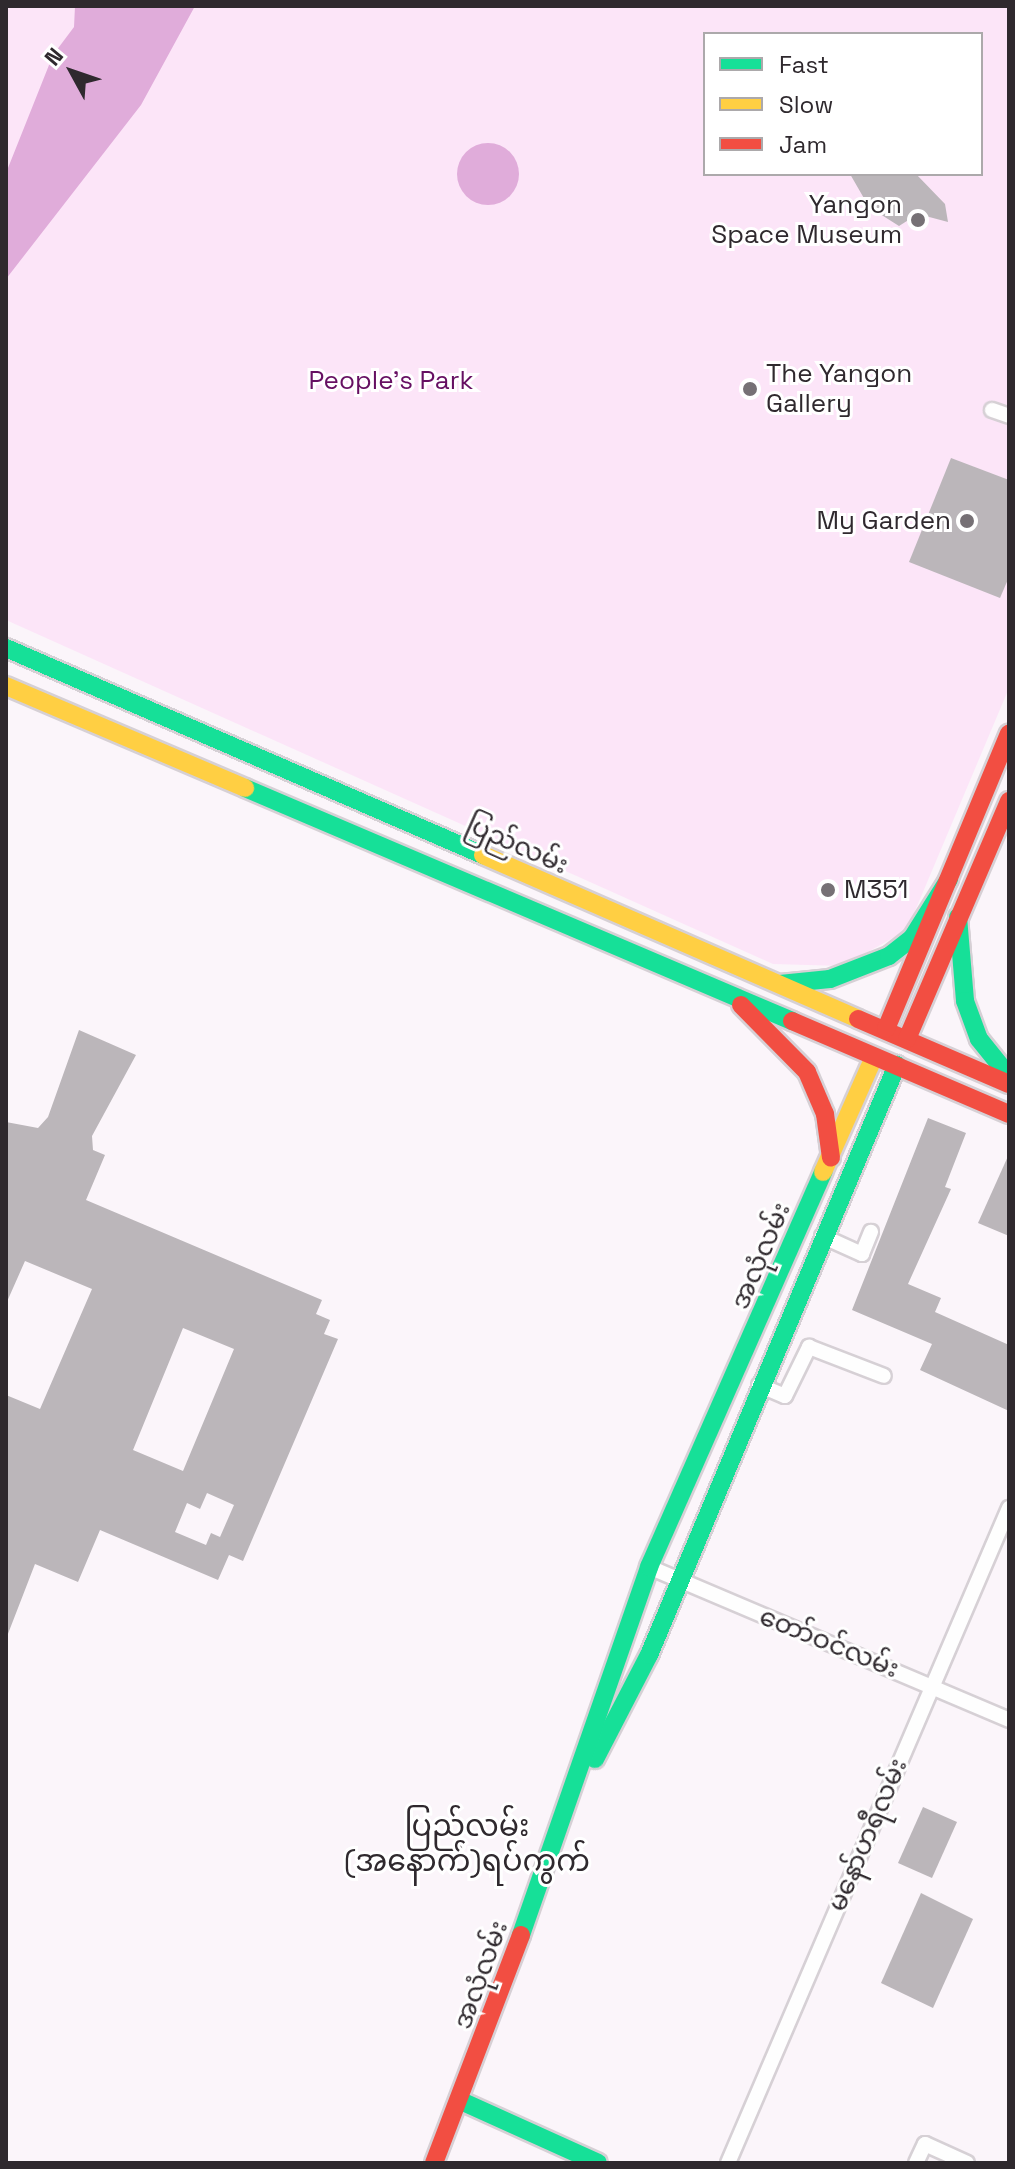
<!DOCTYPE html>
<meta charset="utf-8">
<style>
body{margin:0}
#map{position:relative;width:1015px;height:2169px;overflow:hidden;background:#fbf5fa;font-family:"Space Grotesk","Noto Sans Myanmar",sans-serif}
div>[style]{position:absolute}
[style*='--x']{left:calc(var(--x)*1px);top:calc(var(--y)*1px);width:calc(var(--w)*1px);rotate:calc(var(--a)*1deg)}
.green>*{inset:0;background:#fce5f8}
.water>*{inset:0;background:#e0acda}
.round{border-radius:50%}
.building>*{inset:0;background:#bbb6ba}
.roads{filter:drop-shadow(2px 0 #d6d0d5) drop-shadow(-2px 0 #d6d0d5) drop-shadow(0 2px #d6d0d5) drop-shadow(0 -2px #d6d0d5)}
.street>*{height:14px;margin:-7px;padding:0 7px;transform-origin:7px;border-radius:7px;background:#fefefe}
.fast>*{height:18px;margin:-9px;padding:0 9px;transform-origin:9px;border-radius:9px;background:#16e098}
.slow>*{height:18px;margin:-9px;padding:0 9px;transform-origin:9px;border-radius:9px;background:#ffcf43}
.jam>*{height:18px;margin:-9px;padding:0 9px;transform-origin:9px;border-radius:9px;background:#f24e42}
.dots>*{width:22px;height:22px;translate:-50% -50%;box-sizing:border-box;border:4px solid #fff;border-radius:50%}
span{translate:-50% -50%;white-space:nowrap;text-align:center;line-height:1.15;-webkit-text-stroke:6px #fff;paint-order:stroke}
.poi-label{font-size:26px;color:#2f292e}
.right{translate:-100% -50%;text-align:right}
.left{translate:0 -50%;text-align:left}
.park-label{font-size:26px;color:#660f62}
.street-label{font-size:26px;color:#2f292e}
.quarter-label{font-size:30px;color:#2f292e}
.frame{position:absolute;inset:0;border:8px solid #2f292e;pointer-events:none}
.legend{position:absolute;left:703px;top:32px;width:280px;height:144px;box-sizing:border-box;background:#fff;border:2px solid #aca9ab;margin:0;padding:10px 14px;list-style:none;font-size:24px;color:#2f292e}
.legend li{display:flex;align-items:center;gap:16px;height:40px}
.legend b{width:40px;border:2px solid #aca9ab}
.north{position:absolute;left:32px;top:32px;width:80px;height:80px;-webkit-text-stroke:6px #fff;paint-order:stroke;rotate:310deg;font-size:22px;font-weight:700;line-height:32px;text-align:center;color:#2f292e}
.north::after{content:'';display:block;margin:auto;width:28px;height:36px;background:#2f292e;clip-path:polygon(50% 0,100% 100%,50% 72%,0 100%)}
</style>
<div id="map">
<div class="green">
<i style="clip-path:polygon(evenodd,6px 6px,1009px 6px,1009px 688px,907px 930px,843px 966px,773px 964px,6px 620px,6px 6px,705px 34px,981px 34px,981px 174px,705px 174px,705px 34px)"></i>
</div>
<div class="water">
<i style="clip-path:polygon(75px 6px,195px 6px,141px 105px,6px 279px,6px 173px,53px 55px,74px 27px)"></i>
<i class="round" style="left:457px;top:143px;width:62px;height:62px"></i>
</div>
<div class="building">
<i style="clip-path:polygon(850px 174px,916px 174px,945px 204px,948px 222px,918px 214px,899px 226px,869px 207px)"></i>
<i style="clip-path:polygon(951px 458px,1009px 480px,1009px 577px,1000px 598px,909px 562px)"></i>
<i style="clip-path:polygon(evenodd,79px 1030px,136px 1055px,92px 1136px,93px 1150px,105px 1155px,86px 1200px,322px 1300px,316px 1314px,330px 1320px,324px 1334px,338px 1339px,243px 1561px,229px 1555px,218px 1580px,100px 1530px,78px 1582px,35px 1564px,6px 1639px,6px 1395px,40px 1409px,92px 1289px,25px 1261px,6px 1304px,6px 1122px,38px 1128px,48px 1117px,79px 1030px,183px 1328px,234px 1349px,183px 1471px,133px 1450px,183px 1328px,79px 1030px,207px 1493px,234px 1505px,220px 1537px,211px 1533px,206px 1545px,175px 1532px,187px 1503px,200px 1509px,207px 1493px)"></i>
<i style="clip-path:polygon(928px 1118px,966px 1133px,945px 1187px,951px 1189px,908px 1284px,941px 1298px,935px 1312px,1009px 1345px,1009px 1411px,920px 1370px,932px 1344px,852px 1310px)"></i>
<i style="clip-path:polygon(1009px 1154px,1009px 1236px,978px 1223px)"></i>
<i style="clip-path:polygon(923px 1807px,957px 1822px,932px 1878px,898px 1863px)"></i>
<i style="clip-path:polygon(921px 1893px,973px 1919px,933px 2008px,881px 1983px)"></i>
</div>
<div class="roads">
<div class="street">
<i style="--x:992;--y:410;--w:18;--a:19"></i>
<i style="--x:822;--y:1236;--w:44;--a:24.2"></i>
<i style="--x:862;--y:1254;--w:24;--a:-68"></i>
<i style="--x:759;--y:1385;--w:28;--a:23"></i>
<i style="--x:785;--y:1396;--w:55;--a:-63.9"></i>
<i style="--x:809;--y:1347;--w:80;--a:21.1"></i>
<i style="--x:649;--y:1567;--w:391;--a:23"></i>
<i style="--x:728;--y:2163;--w:713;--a:-66.78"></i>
<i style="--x:916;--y:2163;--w:21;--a:-65"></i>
<i style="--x:925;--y:2144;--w:46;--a:24.3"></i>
</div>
<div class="fast">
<i style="--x:6;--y:648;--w:520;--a:23.46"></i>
<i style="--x:245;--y:788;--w:595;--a:23.07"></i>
<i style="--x:958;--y:917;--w:84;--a:85.2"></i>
<i style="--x:965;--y:1001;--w:40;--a:69.8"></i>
<i style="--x:979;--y:1039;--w:48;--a:51"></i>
<i style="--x:780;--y:984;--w:50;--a:-5.7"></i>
<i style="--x:830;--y:979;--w:63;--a:-21.3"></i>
<i style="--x:889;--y:956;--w:29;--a:-38"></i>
<i style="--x:912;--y:938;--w:70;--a:-57.9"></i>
<i style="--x:595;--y:1759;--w:117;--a:-62.6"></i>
<i style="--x:649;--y:1655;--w:640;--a:-67.2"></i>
<i style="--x:521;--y:1935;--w:390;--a:-70.8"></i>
<i style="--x:649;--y:1567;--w:432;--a:-66.2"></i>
<i style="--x:461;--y:2101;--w:150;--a:24.3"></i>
</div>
<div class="slow">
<i style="--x:6;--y:686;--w:260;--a:23.1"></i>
<i style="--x:483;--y:855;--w:409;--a:23.6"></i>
<i style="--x:823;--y:1172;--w:126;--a:-66.1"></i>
</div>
<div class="jam">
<i style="--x:741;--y:1005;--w:94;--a:45.4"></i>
<i style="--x:807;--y:1072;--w:46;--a:66.8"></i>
<i style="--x:825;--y:1114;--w:44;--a:82.2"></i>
<i style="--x:858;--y:1019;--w:164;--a:23.3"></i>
<i style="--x:792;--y:1021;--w:236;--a:23.2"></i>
<i style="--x:886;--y:1029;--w:320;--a:-67.4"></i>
<i style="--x:907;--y:1039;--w:259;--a:-66.8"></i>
<i style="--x:434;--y:2163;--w:244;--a:-69.1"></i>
</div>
</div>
<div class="dots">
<i style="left:918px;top:220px;background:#767075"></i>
<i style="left:750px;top:389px;background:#767075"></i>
<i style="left:967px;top:521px;background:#767075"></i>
<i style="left:828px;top:890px;background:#767075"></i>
</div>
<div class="poi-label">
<span class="right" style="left:902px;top:220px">Yangon<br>Space Museum</span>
<span class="left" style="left:766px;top:389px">The Yangon<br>Gallery</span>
<span class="right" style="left:951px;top:521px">My Garden</span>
<span class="left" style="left:844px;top:890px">M351</span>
</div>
<div class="park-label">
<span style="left:391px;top:381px">People's Park</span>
</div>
<div class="street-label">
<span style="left:517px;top:845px;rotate:24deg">ပြည်လမ်း</span>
<span style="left:761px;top:1256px;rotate:-67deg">အလုံလမ်း</span>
<span style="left:829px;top:1643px;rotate:22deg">တော်ဝင်လမ်း</span>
<span style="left:868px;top:1835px;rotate:-67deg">မနော်ဟရီလမ်း</span>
<span style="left:481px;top:1975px;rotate:-70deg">အလုံလမ်း</span>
</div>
<div class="quarter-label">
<span style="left:467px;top:1843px">ပြည်လမ်း<br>(အနောက်)ရပ်ကွက်</span>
</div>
<div class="frame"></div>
<ul class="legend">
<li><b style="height:10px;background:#16e098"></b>Fast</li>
<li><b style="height:10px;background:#ffcf43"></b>Slow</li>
<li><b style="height:10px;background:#f24e42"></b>Jam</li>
</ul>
<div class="north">N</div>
</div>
